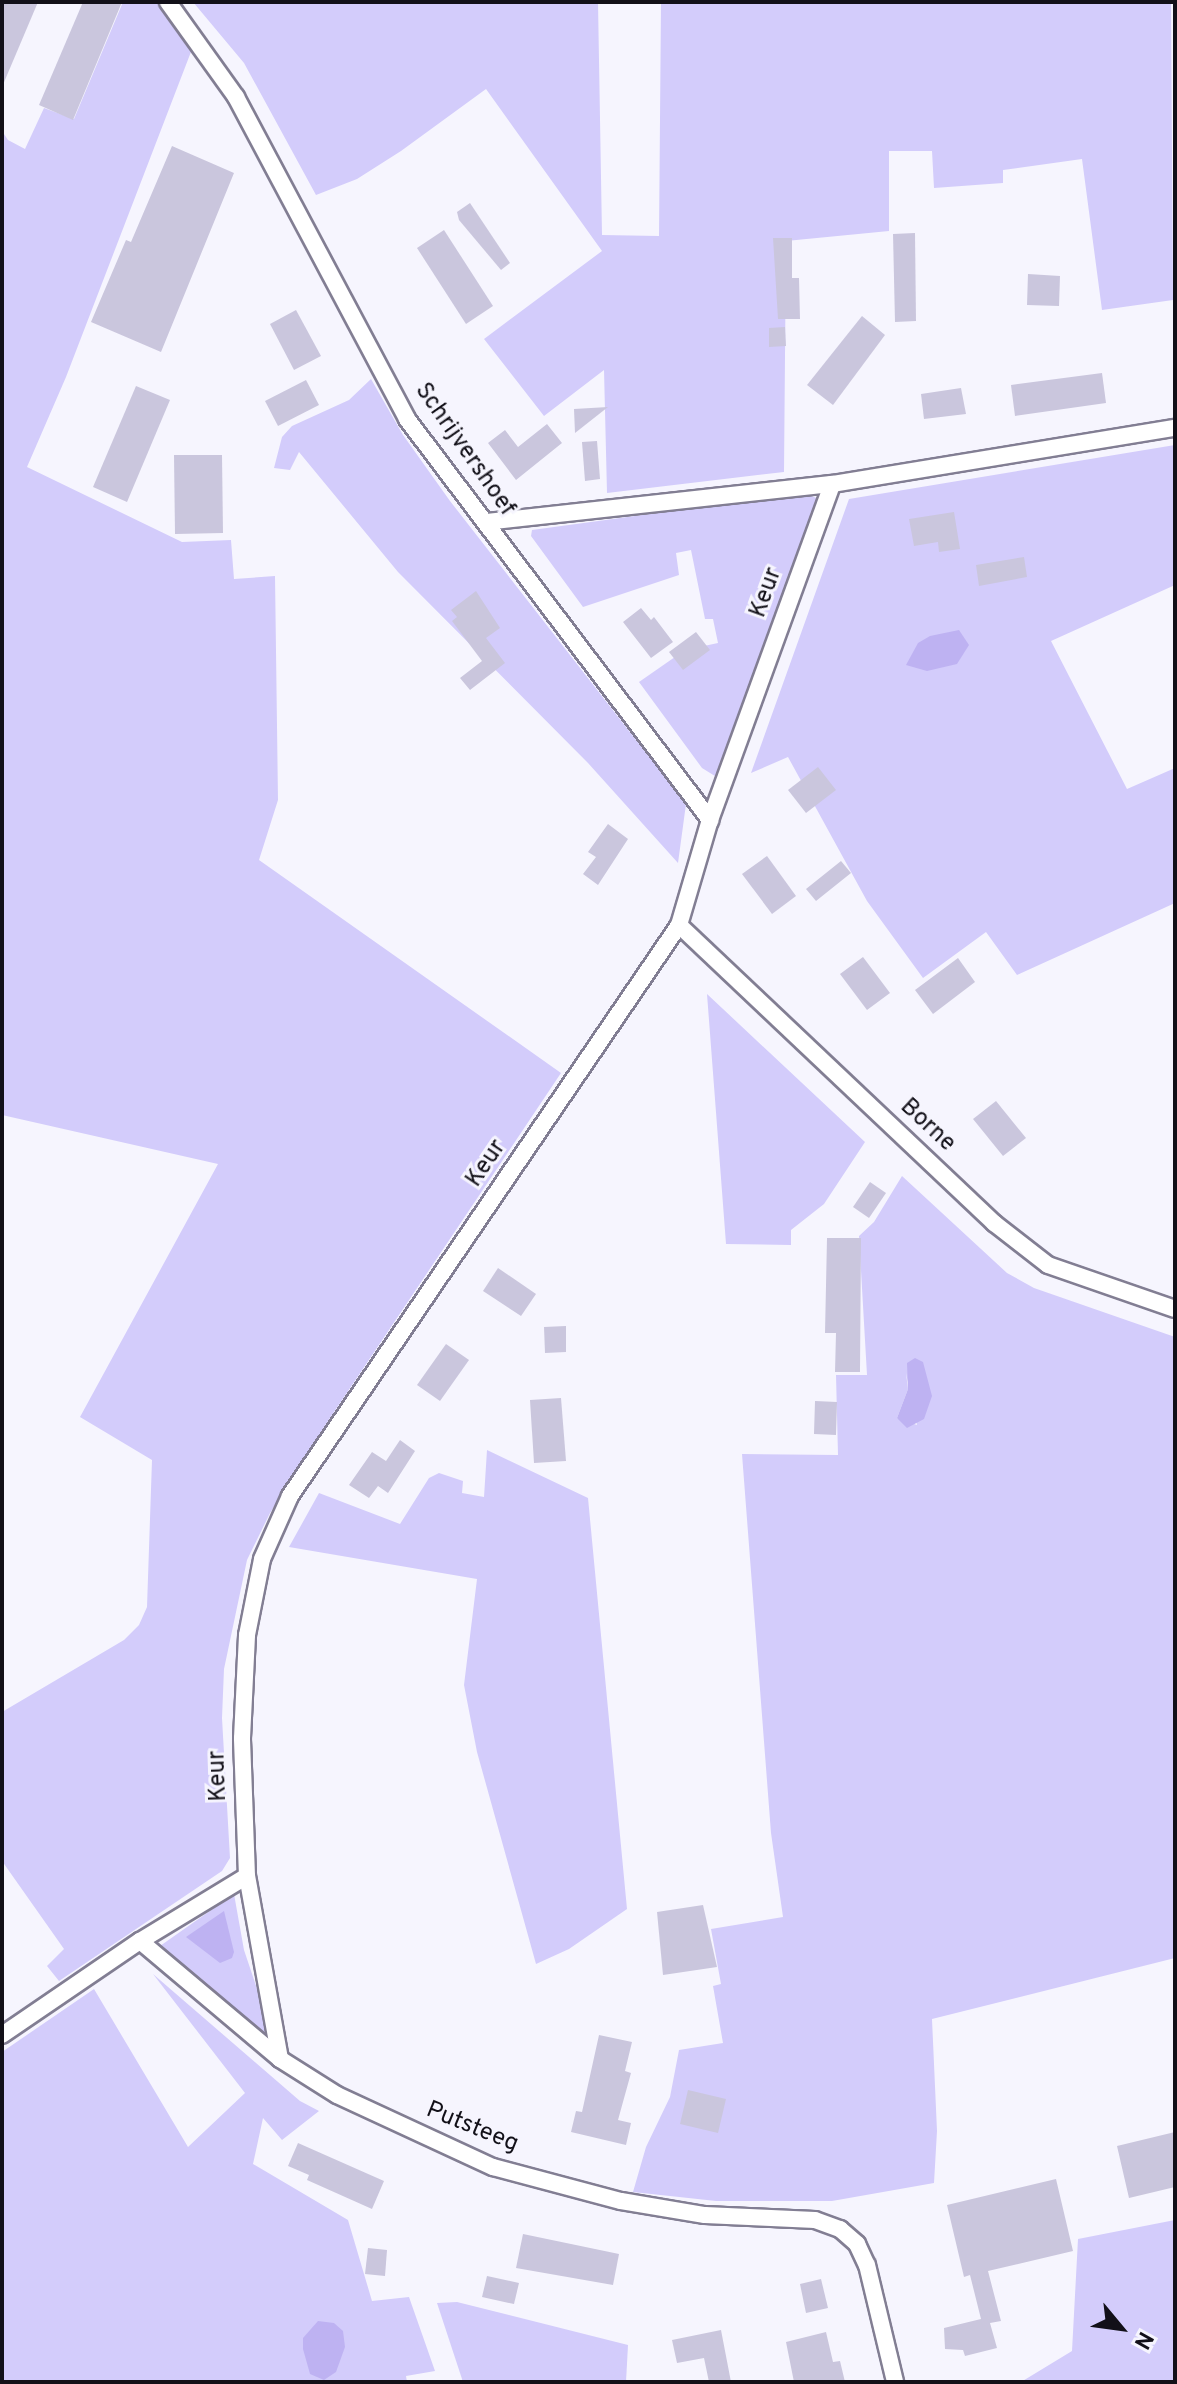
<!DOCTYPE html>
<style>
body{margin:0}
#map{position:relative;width:1177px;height:2384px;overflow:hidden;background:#f6f5fe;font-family:Overpass,sans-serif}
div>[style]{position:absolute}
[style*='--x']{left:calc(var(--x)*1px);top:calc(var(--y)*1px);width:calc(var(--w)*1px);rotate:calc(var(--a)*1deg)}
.green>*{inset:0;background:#d3ccfb}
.water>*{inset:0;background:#beb2f2}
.building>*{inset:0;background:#cac6dd}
.roads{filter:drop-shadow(2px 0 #827e93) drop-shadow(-2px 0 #827e93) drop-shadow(0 2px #827e93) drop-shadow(0 -2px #827e93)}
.minor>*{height:16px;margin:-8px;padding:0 8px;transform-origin:8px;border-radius:8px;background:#fff}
span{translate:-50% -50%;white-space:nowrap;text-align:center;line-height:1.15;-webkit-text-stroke:6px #f6f5fe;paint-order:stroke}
.street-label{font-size:24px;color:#121018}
.frame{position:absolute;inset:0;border:4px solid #121018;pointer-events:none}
.north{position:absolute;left:1081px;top:2288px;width:80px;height:80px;-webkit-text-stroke:6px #f6f5fe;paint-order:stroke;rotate:119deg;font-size:22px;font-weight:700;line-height:32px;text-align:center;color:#121018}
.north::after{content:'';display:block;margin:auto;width:28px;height:36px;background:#121018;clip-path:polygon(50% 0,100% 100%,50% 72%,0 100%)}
</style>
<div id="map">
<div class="green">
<i style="clip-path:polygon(123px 2px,159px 2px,194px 44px,66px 377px,27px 467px,182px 542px,231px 540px,234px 579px,275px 576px,278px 800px,259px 860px,561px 1073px,326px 1424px,270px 1513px,247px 1560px,224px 1669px,222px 1718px,230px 1858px,222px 1871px,59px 1981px,47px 1966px,64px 1949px,2px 1861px,2px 1712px,124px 1640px,139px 1625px,147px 1607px,152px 1460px,80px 1417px,218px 1164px,2px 1115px,2px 131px,8px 140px,25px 149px,44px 108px,74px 119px)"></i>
<i style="clip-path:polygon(193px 2px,598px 2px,602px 235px,659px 236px,661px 2px,1171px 2px,1173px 300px,1102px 310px,1082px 159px,1003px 170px,1003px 183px,934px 188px,932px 151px,889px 151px,889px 231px,786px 241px,784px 472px,607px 493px,604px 370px,544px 416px,484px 339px,602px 251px,486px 89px,401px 151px,357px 179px,316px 195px,244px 63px)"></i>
<i style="clip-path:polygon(371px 379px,403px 435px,450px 501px,686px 804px,678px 863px,588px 763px,398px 572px,299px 452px,290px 470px,274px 468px,282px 437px,292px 426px,349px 400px)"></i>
<i style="clip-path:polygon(1175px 445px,1175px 585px,1051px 641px,1127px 789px,1175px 768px,1175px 903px,1017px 975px,986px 932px,923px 978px,867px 901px,788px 757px,751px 773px,849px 499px)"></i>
<i style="clip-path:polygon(804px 493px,819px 499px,723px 781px,702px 768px,639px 682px,685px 650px,718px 643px,713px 619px,705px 619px,691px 550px,676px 553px,679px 575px,583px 607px,531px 536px,532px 530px)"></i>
<i style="clip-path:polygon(707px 994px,865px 1142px,824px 1204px,791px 1230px,791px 1245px,726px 1244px)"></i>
<i style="clip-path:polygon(evenodd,902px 1176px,1007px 1273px,1034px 1288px,1175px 1337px,1175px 1958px,932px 2019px,937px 2131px,934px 2183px,832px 2201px,716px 2201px,633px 2192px,646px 2147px,670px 2097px,679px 2050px,723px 2043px,713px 1986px,721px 1984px,711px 1929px,783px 1917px,771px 1833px,742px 1454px,838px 1455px,836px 1375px,867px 1375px,859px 1236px,874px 1222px,902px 1176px,906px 1373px,917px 1425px,897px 1418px,908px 1389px,906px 1373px)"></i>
<i style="clip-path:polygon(487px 1450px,588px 1498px,627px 1909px,569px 1949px,536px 1964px,477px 1752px,464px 1685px,477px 1579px,289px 1547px,319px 1493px,400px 1524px,429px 1478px,439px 1473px,463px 1481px,462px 1493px,484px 1497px)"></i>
<i style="clip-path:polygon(234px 1894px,244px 1950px,276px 2045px,160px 1946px)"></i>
<i style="clip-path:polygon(153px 1974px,300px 2101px,319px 2111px,282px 2140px,263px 2118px,253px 2164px,348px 2220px,372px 2301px,409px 2297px,435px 2371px,406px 2376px,407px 2382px,2px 2382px,2px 2052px,94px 1989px,188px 2147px,245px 2093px)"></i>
<i style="clip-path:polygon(1175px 2220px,1175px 2382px,1021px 2382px,1072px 2351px,1078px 2239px)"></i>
<i style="clip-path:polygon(457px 2302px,628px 2345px,626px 2382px,463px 2382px,437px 2303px)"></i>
</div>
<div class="water">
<i style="clip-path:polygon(959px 630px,969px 645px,957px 664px,927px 671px,906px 665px,918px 643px,930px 636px)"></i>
<i style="clip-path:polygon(915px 1358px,923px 1362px,932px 1396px,924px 1419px,907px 1428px,897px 1418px,908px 1389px,907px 1363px)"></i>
<i style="clip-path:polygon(224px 1911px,234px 1952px,232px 1958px,220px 1963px,186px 1937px)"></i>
<i style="clip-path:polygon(318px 2321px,334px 2323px,343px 2331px,345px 2347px,336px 2372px,324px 2380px,310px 2374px,303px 2349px,303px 2338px)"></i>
</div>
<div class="building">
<i style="clip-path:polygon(2px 2px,38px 2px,2px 87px)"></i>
<i style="clip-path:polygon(83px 2px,122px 2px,73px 120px,39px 105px)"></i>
<i style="clip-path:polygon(172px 146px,234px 173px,161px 352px,91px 322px,126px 240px,131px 242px)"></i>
<i style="clip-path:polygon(470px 203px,510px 263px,501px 270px,459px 220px,457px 212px)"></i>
<i style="clip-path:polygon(444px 230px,493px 306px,466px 324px,417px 248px)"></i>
<i style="clip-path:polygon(915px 233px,916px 321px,895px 322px,893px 234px)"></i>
<i style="clip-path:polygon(773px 238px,792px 238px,792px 278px,799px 278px,800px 319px,778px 319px)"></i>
<i style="clip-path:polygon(1028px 274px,1060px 276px,1059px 306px,1027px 305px)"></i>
<i style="clip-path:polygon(296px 310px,321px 356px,294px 370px,270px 324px)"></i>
<i style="clip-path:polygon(862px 316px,885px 335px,833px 405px,807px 385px)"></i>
<i style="clip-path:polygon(785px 327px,786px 346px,769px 347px,769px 328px)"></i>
<i style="clip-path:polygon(1102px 373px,1106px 403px,1015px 416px,1011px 385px)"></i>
<i style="clip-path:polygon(306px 380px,319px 405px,278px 426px,265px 401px)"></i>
<i style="clip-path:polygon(136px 386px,170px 400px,127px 502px,93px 487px)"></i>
<i style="clip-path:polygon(961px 388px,966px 414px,924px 419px,921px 394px)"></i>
<i style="clip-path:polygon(608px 407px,575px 433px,574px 409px)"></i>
<i style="clip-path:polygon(547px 424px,562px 443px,516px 480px,488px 443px,505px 430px,518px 447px)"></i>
<i style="clip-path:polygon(597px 441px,600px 479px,585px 481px,582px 442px)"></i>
<i style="clip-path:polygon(174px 455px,222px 455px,223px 533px,175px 534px)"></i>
<i style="clip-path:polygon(954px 512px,960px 549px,939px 552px,938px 542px,914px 546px,909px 519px)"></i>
<i style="clip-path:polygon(1024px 557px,1027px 577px,979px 586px,976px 565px)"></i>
<i style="clip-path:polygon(476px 591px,500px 628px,486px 638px,505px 663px,470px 690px,460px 678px,482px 661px,452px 621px,457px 617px,451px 610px)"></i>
<i style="clip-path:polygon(641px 608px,651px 620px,654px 617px,673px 642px,651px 658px,623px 622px)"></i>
<i style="clip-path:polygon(696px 632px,710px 650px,683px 670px,669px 652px)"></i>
<i style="clip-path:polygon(818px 767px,836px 790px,806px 813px,788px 790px)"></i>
<i style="clip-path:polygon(608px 824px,628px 839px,598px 885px,583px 874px,596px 857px,588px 852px)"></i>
<i style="clip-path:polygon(767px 856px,796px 896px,772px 914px,742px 874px)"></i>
<i style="clip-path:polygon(841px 861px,851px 873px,816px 901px,806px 889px)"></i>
<i style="clip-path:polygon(863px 957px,890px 993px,867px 1010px,840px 974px)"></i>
<i style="clip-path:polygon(958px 958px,975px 982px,933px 1014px,915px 990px)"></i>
<i style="clip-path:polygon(996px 1101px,1026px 1138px,1003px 1156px,973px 1119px)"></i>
<i style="clip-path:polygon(870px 1182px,886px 1193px,869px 1218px,853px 1207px)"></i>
<i style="clip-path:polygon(827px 1238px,861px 1238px,860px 1372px,835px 1372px,836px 1333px,825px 1333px)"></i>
<i style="clip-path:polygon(498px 1268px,536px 1294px,521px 1316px,483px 1291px)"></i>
<i style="clip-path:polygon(566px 1326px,566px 1352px,545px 1353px,544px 1327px)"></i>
<i style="clip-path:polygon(446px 1344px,469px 1360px,440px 1401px,417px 1385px)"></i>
<i style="clip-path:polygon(561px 1398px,566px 1461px,534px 1463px,530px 1400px)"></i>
<i style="clip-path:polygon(815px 1401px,837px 1402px,836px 1435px,814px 1434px)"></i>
<i style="clip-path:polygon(400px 1440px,415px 1451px,388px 1493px,378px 1486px,369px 1498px,349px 1485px,372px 1452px,386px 1461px)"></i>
<i style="clip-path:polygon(703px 1905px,717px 1967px,663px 1975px,657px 1912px)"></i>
<i style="clip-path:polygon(599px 2035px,632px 2042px,625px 2071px,631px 2073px,618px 2120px,631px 2123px,626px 2145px,571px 2132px,576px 2111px,582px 2112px)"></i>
<i style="clip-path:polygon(688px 2090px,726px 2099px,718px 2133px,680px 2124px)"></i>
<i style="clip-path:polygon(1175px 2132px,1175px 2187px,1129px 2198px,1117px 2146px)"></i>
<i style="clip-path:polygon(298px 2143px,384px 2181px,372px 2209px,307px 2180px,309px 2175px,288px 2166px)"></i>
<i style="clip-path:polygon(1056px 2179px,1073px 2251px,988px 2271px,1001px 2321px,990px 2323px,997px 2348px,965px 2356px,963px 2350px,945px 2349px,944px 2328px,981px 2319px,970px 2275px,964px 2277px,947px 2205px)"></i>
<i style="clip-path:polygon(523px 2234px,619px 2254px,613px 2285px,516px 2268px)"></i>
<i style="clip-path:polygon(368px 2248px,387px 2250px,385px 2276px,365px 2274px)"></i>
<i style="clip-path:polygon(487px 2276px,519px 2283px,514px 2304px,482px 2297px)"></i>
<i style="clip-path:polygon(821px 2279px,828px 2308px,806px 2313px,800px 2284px)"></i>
<i style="clip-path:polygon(721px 2330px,731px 2382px,709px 2382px,704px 2358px,677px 2363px,672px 2340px)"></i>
<i style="clip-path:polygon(826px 2332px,833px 2362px,840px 2361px,845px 2382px,794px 2382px,786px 2342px)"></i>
</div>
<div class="roads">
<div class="minor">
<i style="--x:168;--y:2;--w:117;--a:54.4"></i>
<i style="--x:236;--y:97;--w:365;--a:62"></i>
<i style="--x:407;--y:419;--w:503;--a:52.92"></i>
<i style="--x:486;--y:522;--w:348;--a:-6.3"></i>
<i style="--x:832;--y:484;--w:348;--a:-9.3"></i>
<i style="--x:679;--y:925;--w:434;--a:43.4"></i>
<i style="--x:994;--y:1223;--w:68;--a:37.9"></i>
<i style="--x:1048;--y:1265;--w:134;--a:19.1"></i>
<i style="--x:140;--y:1941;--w:183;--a:40.1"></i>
<i style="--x:280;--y:2059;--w:67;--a:32.3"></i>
<i style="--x:337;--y:2095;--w:172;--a:24.8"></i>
<i style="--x:493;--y:2167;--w:132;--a:14.9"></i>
<i style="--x:621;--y:2201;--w:85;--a:9.5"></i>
<i style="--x:705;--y:2215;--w:110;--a:2.6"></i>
<i style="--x:815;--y:2220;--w:27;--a:20"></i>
<i style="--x:840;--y:2229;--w:23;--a:41"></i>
<i style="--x:857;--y:2244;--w:23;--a:65"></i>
<i style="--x:867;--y:2265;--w:120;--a:76.5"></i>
<i style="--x:2;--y:2035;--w:167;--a:-34.3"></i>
<i style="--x:140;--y:1941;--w:125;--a:-31.3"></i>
<i style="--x:280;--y:2059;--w:186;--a:-100.2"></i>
<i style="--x:247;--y:1876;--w:138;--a:-92.1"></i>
<i style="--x:242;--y:1738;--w:103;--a:-87.2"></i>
<i style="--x:247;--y:1635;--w:77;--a:-78.8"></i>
<i style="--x:262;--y:1559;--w:69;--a:-66"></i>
<i style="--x:290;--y:1496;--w:691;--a:-55.73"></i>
<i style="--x:679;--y:925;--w:109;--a:-73.6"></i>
<i style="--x:710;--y:820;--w:357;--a:-70"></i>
</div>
</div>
<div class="street-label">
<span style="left:464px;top:450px;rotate:55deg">Schrijvershoef</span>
<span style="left:767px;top:593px;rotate:-70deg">Keur</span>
<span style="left:927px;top:1126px;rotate:43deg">Borne</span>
<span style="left:487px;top:1164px;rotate:-56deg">Keur</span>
<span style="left:219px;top:1776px;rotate:-92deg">Keur</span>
<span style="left:472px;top:2128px;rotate:22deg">Putsteeg</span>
</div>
<div class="frame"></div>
<div class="north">N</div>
</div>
